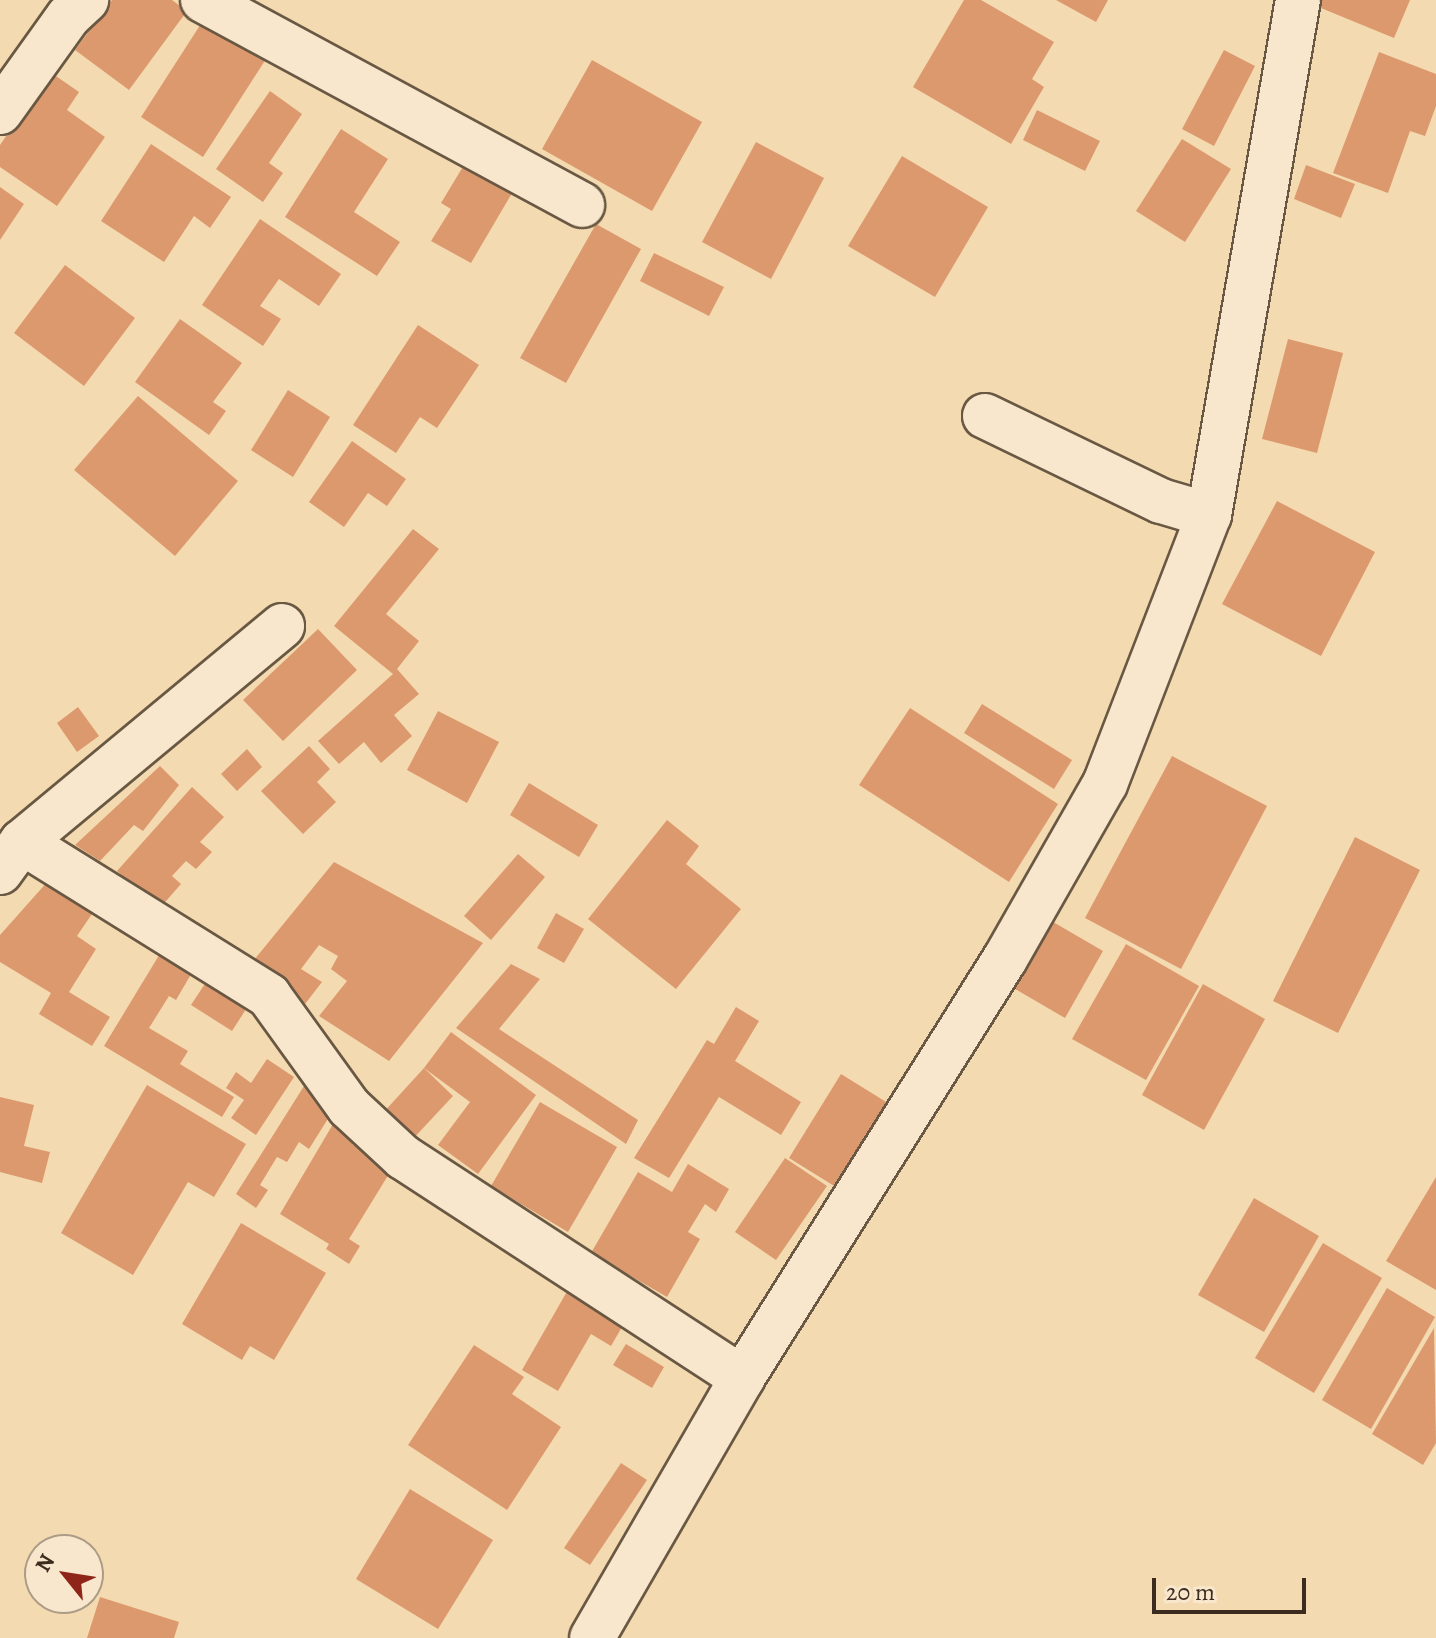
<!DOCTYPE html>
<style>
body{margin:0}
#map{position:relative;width:1436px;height:1638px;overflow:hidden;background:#f4dab0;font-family:Alegreya,serif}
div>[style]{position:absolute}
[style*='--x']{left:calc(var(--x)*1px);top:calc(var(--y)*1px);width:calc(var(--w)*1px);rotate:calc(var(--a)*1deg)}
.building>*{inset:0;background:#dd996e}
.roads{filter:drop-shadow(2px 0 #695843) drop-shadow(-2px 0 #695843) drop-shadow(0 2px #695843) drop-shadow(0 -2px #695843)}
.minor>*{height:44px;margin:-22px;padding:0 22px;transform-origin:22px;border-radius:22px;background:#f8e7cc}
span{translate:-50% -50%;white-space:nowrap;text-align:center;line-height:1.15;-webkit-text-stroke:7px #f8e7cc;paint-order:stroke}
.north{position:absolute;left:24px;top:1534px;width:80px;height:80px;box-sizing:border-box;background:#f8e7cc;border:2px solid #ac9c87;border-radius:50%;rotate:300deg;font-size:22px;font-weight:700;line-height:32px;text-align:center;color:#3b2c1f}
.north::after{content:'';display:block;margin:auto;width:28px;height:36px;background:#8f2418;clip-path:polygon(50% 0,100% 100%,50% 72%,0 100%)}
.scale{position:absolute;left:1152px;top:1578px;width:154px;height:36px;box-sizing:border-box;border:4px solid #3b2c1f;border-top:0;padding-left:10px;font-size:24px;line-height:28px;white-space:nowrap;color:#3b2c1f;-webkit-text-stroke:6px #f8e7cc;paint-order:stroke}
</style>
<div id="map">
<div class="building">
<i style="clip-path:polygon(112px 0,172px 0,187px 11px,129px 90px,75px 50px)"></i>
<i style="clip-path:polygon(964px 0,981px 0,1054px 42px,1032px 79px,1044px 87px,1011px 144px,913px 87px)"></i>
<i style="clip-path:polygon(1056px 0,1108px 0,1096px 22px)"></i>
<i style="clip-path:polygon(1318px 0,1410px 0,1394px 38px,1316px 6px)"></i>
<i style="clip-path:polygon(204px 19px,266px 59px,203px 157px,141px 117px)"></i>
<i style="clip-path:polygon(1224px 50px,1255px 66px,1214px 146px,1182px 129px)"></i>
<i style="clip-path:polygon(1379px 52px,1436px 74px,1436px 106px,1425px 136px,1410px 131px,1388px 193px,1333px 173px)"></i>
<i style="clip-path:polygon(592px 60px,702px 122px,652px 211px,542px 149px)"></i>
<i style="clip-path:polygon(50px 72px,79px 92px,67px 110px,105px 137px,57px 206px,0 167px,0 145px)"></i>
<i style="clip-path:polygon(270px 91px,302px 114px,269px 163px,283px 173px,263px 202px,216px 169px)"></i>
<i style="clip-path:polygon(1037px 110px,1100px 141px,1085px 171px,1023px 140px)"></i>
<i style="clip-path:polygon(341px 129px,388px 159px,354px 212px,400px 242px,377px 276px,285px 217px)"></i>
<i style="clip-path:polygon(1182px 139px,1231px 169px,1185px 242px,1136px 211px)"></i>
<i style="clip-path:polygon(756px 142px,824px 178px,771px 279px,702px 242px)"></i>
<i style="clip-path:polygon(151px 144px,231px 197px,210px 228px,194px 216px,164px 262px,101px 221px)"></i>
<i style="clip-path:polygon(902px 156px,988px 207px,935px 297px,848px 246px)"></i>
<i style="clip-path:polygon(467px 160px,515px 188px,471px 263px,431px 241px,451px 209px,441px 203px)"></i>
<i style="clip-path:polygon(1306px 165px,1355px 184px,1341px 218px,1294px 199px)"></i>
<i style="clip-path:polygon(0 187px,24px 204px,0 240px)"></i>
<i style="clip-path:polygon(260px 219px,341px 274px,319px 306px,279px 279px,260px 306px,281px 319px,263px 346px,202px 305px)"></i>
<i style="clip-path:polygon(596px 224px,641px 249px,566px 383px,520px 358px)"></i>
<i style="clip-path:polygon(654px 253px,724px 287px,709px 316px,640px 281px)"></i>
<i style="clip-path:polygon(65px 265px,135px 318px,84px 386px,14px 333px)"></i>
<i style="clip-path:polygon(180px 319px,242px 363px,213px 402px,226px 411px,209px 435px,135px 382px)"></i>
<i style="clip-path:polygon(418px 325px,479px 365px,437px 428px,420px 417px,396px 453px,353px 425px)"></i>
<i style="clip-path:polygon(1288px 339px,1343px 353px,1317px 453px,1262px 439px)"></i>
<i style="clip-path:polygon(288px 390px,330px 417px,293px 477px,251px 450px)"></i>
<i style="clip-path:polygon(138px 396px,238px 481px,175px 556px,74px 470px)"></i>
<i style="clip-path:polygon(352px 441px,406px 479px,387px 506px,368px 493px,344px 527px,309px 502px)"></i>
<i style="clip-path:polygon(1277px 501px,1375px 552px,1321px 656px,1222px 604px)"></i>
<i style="clip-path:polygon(413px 529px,439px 549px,386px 614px,419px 641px,397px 669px,419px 694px,394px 715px,412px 736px,381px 763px,364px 742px,339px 764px,318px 741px,393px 674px,334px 626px)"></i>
<i style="clip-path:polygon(318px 629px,357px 670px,283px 741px,243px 700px)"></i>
<i style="clip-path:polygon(982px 704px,1072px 760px,1054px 789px,964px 733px)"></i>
<i style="clip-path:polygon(78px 707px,99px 736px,77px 752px,57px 723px)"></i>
<i style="clip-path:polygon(910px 708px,1058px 804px,1009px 882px,859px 785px)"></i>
<i style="clip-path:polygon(438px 711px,499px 742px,467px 803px,407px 770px)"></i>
<i style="clip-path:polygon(309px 746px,330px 769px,317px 782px,336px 802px,303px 834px,261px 791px)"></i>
<i style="clip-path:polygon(247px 749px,262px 767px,237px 791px,221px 774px)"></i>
<i style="clip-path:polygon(1172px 756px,1267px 806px,1181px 969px,1085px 918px)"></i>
<i style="clip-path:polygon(160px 766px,179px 785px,143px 831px,134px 825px,100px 861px,75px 845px)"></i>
<i style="clip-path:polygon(529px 783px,598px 825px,579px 857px,510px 815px)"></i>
<i style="clip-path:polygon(192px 787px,224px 817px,200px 842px,212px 852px,196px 869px,186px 861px,172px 876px,181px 884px,159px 909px,117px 871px)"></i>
<i style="clip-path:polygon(667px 820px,699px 846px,686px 864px,741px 909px,676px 989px,588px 919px)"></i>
<i style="clip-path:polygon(1355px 837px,1420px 870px,1338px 1033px,1273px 1001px)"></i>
<i style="clip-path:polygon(518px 854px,545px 877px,491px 940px,464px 916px)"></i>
<i style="clip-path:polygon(334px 862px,483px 943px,389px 1061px,319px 1016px,347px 981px,331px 969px,338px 956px,319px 945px,301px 969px,322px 982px,305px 1004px,249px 966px)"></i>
<i style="clip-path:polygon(49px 880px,94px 911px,77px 936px,96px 949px,69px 992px,110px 1017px,92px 1046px,39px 1014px,51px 993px,0 962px,0 935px)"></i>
<i style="clip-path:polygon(556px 913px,584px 929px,564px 963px,537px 948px)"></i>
<i style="clip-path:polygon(1048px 919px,1103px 951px,1065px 1018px,1010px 986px)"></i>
<i style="clip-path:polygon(1126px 944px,1199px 986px,1146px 1080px,1072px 1039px)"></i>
<i style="clip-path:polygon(161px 952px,193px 971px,176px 1000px,169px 996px,149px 1028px,188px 1051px,180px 1064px,234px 1097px,222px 1117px,104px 1046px)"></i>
<i style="clip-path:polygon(511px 964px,540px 979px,499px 1029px,638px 1120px,626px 1144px,456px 1028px)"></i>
<i style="clip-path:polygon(208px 979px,248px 1006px,232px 1031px,191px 1005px)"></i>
<i style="clip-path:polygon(1203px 984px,1265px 1019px,1204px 1130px,1142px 1095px)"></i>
<i style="clip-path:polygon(736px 1007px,759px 1021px,735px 1061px,801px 1102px,781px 1135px,719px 1097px,669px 1178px,634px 1158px,707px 1040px,714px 1044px)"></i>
<i style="clip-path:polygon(451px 1032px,536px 1095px,478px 1174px,438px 1145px,470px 1102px,424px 1068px)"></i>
<i style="clip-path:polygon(267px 1059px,294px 1077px,256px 1135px,231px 1118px,244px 1100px,226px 1088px,236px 1072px,251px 1083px)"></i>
<i style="clip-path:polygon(424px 1068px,453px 1096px,411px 1141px,382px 1114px)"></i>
<i style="clip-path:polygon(841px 1074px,891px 1105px,839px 1189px,789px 1158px)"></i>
<i style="clip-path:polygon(147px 1085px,246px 1144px,214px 1197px,188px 1182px,133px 1275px,61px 1233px)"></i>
<i style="clip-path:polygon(304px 1086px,336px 1106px,309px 1149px,299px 1142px,287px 1162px,277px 1157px,260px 1185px,268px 1190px,256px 1208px,236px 1194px)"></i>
<i style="clip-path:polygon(0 1097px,34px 1105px,24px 1146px,50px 1152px,42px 1183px,0 1172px)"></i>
<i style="clip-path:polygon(540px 1102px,617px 1147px,568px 1232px,491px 1186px)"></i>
<i style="clip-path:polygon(336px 1119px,358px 1133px,352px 1144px,392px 1169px,349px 1239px,360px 1246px,349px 1264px,326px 1249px,329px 1244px,280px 1214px)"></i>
<i style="clip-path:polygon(785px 1158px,827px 1186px,776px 1260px,735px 1232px)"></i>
<i style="clip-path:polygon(688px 1164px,729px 1189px,716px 1212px,705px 1204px,688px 1232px,700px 1239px,667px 1297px,591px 1253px,638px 1172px,672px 1192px)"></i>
<i style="clip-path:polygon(1436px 1177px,1436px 1290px,1386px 1261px)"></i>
<i style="clip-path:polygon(1254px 1198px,1319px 1236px,1264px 1332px,1198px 1295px)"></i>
<i style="clip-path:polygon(241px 1223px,326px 1273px,274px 1360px,250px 1346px,242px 1360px,182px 1324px)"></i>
<i style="clip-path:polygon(1323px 1243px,1382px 1278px,1314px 1393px,1255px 1358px)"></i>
<i style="clip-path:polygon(569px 1288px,626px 1320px,611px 1346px,591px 1334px,558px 1391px,522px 1370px)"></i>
<i style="clip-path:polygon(1387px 1288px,1435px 1317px,1371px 1429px,1322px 1400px)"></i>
<i style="clip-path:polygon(1434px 1328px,1436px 1443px,1423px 1465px,1372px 1434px)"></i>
<i style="clip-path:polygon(626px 1344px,664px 1367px,652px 1388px,613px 1365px)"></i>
<i style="clip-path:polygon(474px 1345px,524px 1377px,512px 1394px,561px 1427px,507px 1510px,408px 1445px)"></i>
<i style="clip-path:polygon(621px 1463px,647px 1480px,590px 1565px,564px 1548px)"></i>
<i style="clip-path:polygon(410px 1489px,493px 1540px,438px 1629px,356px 1579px)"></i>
<i style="clip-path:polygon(100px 1597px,179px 1622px,174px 1638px,87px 1638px)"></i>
</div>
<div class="roads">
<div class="minor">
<i style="--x:203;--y:0;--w:431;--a:28.4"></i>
<i style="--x:0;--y:112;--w:117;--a:-54.4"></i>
<i style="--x:68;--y:17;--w:25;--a:-43"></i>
<i style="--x:985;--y:416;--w:195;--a:25.8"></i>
<i style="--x:1161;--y:501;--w:50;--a:16.3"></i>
<i style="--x:22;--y:842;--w:291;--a:31.9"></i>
<i style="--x:269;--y:996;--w:137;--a:54.2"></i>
<i style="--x:349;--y:1107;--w:74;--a:42.8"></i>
<i style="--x:403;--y:1157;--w:405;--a:33.1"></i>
<i style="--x:0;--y:872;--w:37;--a:-54"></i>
<i style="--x:22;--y:842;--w:338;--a:-39.7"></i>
<i style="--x:592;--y:1638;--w:300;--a:-60"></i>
<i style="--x:742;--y:1378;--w:495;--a:-57.9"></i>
<i style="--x:1005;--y:959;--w:202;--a:-60.3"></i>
<i style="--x:1105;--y:784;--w:288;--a:-68.9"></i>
<i style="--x:1209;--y:515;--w:523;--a:-80.2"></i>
</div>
</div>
<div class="north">N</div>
<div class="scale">20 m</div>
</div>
